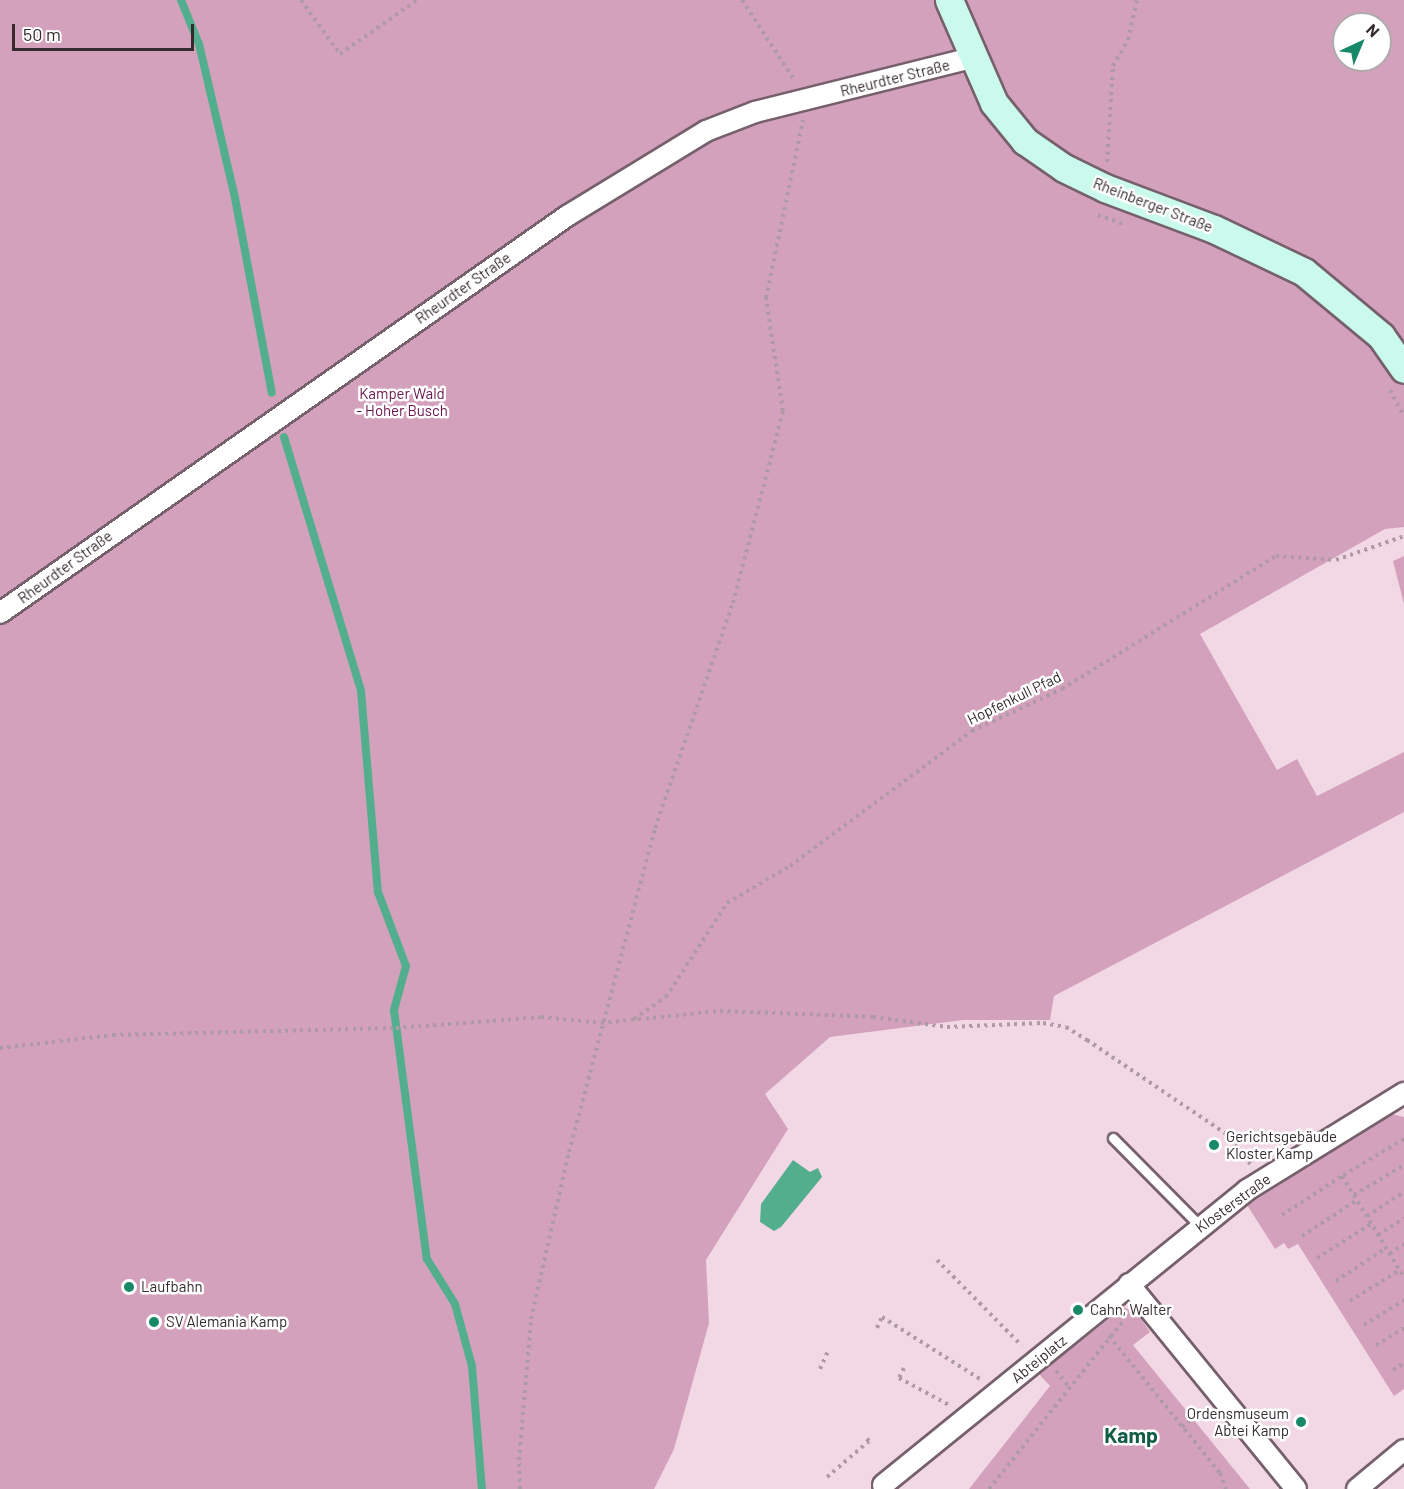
<!DOCTYPE html>
<meta charset="utf-8">
<style>
body{margin:0}
#map{position:relative;width:1404px;height:1489px;overflow:hidden;background:#f2d8e5;font-family:Barlow,sans-serif}
div>[style]{position:absolute}
[style*='--x']{left:calc(var(--x)*1px);top:calc(var(--y)*1px);width:calc(var(--w)*1px);rotate:calc(var(--a)*1deg)}
.green>*{inset:0;background:#d4a1bd}
.water>*{inset:0;background:#53ae8e}
.stream>*{height:8px;margin:-4px;padding:0 4px;transform-origin:4px;border-radius:4px;background:#53ae8e}
.path>*{height:4px;margin-top:-2px;transform-origin:0;background:repeating-linear-gradient(90deg,#ae9aa4 0 3px,transparent 0 7.5px)}
.roads{filter:drop-shadow(2px 0 #76606c) drop-shadow(-2px 0 #76606c) drop-shadow(0 2px #76606c) drop-shadow(0 -2px #76606c)}
.lane>*{height:9px;margin:-4.5px;padding:0 4.5px;transform-origin:4.5px;border-radius:4.5px;background:#fff}
.street>*{height:20px;margin:-10px;padding:0 10px;transform-origin:10px;border-radius:10px;background:#fff}
.secondary>*{height:27px;margin:-13.5px;padding:0 13.5px;transform-origin:13.5px;border-radius:13.5px;background:#cafaeb}
.dots>*{width:16px;height:16px;translate:-50% -50%;box-sizing:border-box;border:3px solid #fff;border-radius:50%}
span{translate:-50% -50%;white-space:nowrap;text-align:center;line-height:1.15;-webkit-text-stroke:5px #fff;paint-order:stroke}
.street-label{font-size:15px;color:#342a2f}
.park-label{font-size:15px;color:#69154c}
.poi-label{font-size:15px;color:#342a2f}
.left{translate:0 -50%;text-align:left}
.right{translate:-100% -50%;text-align:right}
.district-label{font-size:21px;color:#105c45;font-weight:700}
.north{position:absolute;left:1332px;top:12px;width:60px;height:60px;box-sizing:border-box;background:#fff;border:2px solid #aeaaac;border-radius:50%;rotate:44deg;font-size:16px;font-weight:700;line-height:24px;text-align:center;color:#342a2f}
.north::after{content:'';display:block;margin:auto;width:21px;height:27px;background:#178868;clip-path:polygon(50% 0,100% 100%,50% 72%,0 100%)}
.scale{position:absolute;left:12px;top:24px;width:182px;height:27px;box-sizing:border-box;border:3px solid #342a2f;border-top:0;padding-left:8px;font-size:18px;line-height:21px;white-space:nowrap;color:#342a2f;-webkit-text-stroke:4px #fff;paint-order:stroke}
</style>
<div id="map">
<div class="green">
<i style="clip-path:polygon(evenodd,0 0,1404px 0,1404px 527px,1385px 529px,1200px 634px,1277px 770px,1297px 759px,1317px 796px,1404px 752px,1404px 812px,1054px 996px,1050px 1020px,963px 1020px,830px 1037px,765px 1094px,788px 1129px,706px 1260px,709px 1323px,674px 1449px,654px 1489px,0 1489px,0 0,1344px 24px,1380px 24px,1380px 60px,1344px 60px,1344px 24px)"></i>
<i style="clip-path:polygon(1404px 556px,1404px 604px,1393px 561px)"></i>
<i style="clip-path:polygon(1391px 1114px,1404px 1117px,1404px 1389px,1394px 1396px,1298px 1244px,1288px 1249px,1284px 1243px,1275px 1249px,1247px 1205px)"></i>
<i style="clip-path:polygon(1124px 1307px,1138px 1315px,1150px 1332px,1133px 1345px,1250px 1489px,969px 1489px,1050px 1386px,1039px 1374px)"></i>
</div>
<div class="water">
<i style="clip-path:polygon(793px 1160px,810px 1172px,818px 1168px,822px 1177px,781px 1227px,774px 1231px,760px 1222px,761px 1204px)"></i>
</div>
<div class="stream">
<i style="--x:181;--y:0;--w:48;--a:67.8"></i>
<i style="--x:199;--y:44;--w:158;--a:76.8"></i>
<i style="--x:235;--y:198;--w:198;--a:79.3"></i>
<i style="--x:284;--y:437;--w:265;--a:73.1"></i>
<i style="--x:361;--y:691;--w:202;--a:85.2"></i>
<i style="--x:378;--y:892;--w:79;--a:69.3"></i>
<i style="--x:406;--y:966;--w:46;--a:105.3"></i>
<i style="--x:394;--y:1010;--w:251;--a:82.5"></i>
<i style="--x:427;--y:1259;--w:53;--a:58.1"></i>
<i style="--x:455;--y:1304;--w:64;--a:74.7"></i>
<i style="--x:472;--y:1366;--w:123;--a:85.4"></i>
</div>
<div class="path">
<i style="--x:301;--y:0;--w:67;--a:54.2"></i>
<i style="--x:340;--y:54;--w:94;--a:-35"></i>
<i style="--x:742;--y:0;--w:97;--a:56.8"></i>
<i style="--x:1107;--y:162;--w:96;--a:-86.4"></i>
<i style="--x:1113;--y:66;--w:30;--a:-60"></i>
<i style="--x:1128;--y:40;--w:41;--a:-77.3"></i>
<i style="--x:1098;--y:215;--w:29;--a:20"></i>
<i style="--x:1390;--y:390;--w:30;--a:62"></i>
<i style="--x:634;--y:1019;--w:39;--a:-35"></i>
<i style="--x:666;--y:997;--w:112;--a:-57"></i>
<i style="--x:727;--y:903;--w:73;--a:-30.4"></i>
<i style="--x:790;--y:866;--w:227;--a:-36.6"></i>
<i style="--x:972;--y:731;--w:99;--a:-25"></i>
<i style="--x:1062;--y:689;--w:252;--a:-31.9"></i>
<i style="--x:1276;--y:556;--w:60;--a:3.8"></i>
<i style="--x:1336;--y:560;--w:72;--a:-19.4"></i>
<i style="--x:0;--y:1048;--w:114;--a:-6.6"></i>
<i style="--x:113;--y:1035;--w:283;--a:-1.4"></i>
<i style="--x:396;--y:1028;--w:145;--a:-4.3"></i>
<i style="--x:541;--y:1017;--w:60;--a:5.7"></i>
<i style="--x:601;--y:1023;--w:120;--a:-5.8"></i>
<i style="--x:720;--y:1011;--w:153;--a:2.2"></i>
<i style="--x:873;--y:1017;--w:75;--a:7.7"></i>
<i style="--x:947;--y:1027;--w:96;--a:-2.4"></i>
<i style="--x:1043;--y:1023;--w:23;--a:10"></i>
<i style="--x:1066;--y:1027;--w:25;--a:32"></i>
<i style="--x:1087;--y:1040;--w:166;--a:34"></i>
<i style="--x:1225;--y:1133;--w:40;--a:51"></i>
<i style="--x:1404;--y:1139;--w:72;--a:149.2"></i>
<i style="--x:1342;--y:1176;--w:119;--a:58.5"></i>
<i style="--x:1354;--y:1195;--w:58;--a:-31"></i>
<i style="--x:1282;--y:1215;--w:72;--a:-33"></i>
<i style="--x:1367;--y:1216;--w:44;--a:-33"></i>
<i style="--x:1378;--y:1235;--w:31;--a:-33"></i>
<i style="--x:1302;--y:1236;--w:66;--a:-33.2"></i>
<i style="--x:1390;--y:1254;--w:17;--a:-36"></i>
<i style="--x:1317;--y:1258;--w:64;--a:-32.2"></i>
<i style="--x:937;--y:1260;--w:120;--a:45.3"></i>
<i style="--x:1336;--y:1281;--w:60;--a:-33.4"></i>
<i style="--x:1350;--y:1301;--w:59;--a:-31.8"></i>
<i style="--x:1364;--y:1325;--w:47;--a:-32"></i>
<i style="--x:877;--y:1328;--w:12;--a:-66"></i>
<i style="--x:882;--y:1317;--w:116;--a:32.3"></i>
<i style="--x:1109;--y:1336;--w:176;--a:51"></i>
<i style="--x:1220;--y:1473;--w:17;--a:69"></i>
<i style="--x:1376;--y:1345;--w:33;--a:-31"></i>
<i style="--x:904;--y:1368;--w:11;--a:117"></i>
<i style="--x:899;--y:1378;--w:57;--a:28.4"></i>
<i style="--x:820;--y:1369;--w:20;--a:-66"></i>
<i style="--x:1393;--y:1370;--w:13;--a:-32"></i>
<i style="--x:1056;--y:1371;--w:21;--a:51"></i>
<i style="--x:1182;--y:1427;--w:29;--a:-38"></i>
<i style="--x:827;--y:1477;--w:55;--a:-40.6"></i>
<i style="--x:869;--y:1441;--w:4;--a:-135"></i>
<i style="--x:520;--y:1489;--w:29;--a:-92"></i>
<i style="--x:519;--y:1460;--w:142;--a:-85.1"></i>
<i style="--x:531;--y:1319;--w:171;--a:-77.2"></i>
<i style="--x:569;--y:1152;--w:335;--a:-75.1"></i>
<i style="--x:655;--y:828;--w:238;--a:-70.9"></i>
<i style="--x:733;--y:603;--w:198;--a:-75.4"></i>
<i style="--x:783;--y:411;--w:114;--a:-98.6"></i>
<i style="--x:766;--y:298;--w:182;--a:-78.3"></i>
<i style="--x:989;--y:1489;--w:215;--a:-51.4"></i>
</div>
<div class="roads">
<div class="lane">
<i style="--x:1113;--y:1138;--w:124;--a:45.3"></i>
</div>
<div class="street">
<i style="--x:0;--y:613;--w:692;--a:-35"></i>
<i style="--x:567;--y:216;--w:163;--a:-31.4"></i>
<i style="--x:706;--y:131;--w:53;--a:-21.2"></i>
<i style="--x:755;--y:112;--w:224;--a:-14"></i>
<i style="--x:1129;--y:1284;--w:264;--a:50.8"></i>
<i style="--x:883;--y:1485;--w:469;--a:-39"></i>
<i style="--x:1247;--y:1190;--w:185;--a:-31.7"></i>
<i style="--x:1357;--y:1489;--w:61;--a:-39.7"></i>
</div>
<div class="secondary">
<i style="--x:949;--y:0;--w:112;--a:66.4"></i>
<i style="--x:994;--y:103;--w:49;--a:50.8"></i>
<i style="--x:1025;--y:141;--w:47;--a:34.7"></i>
<i style="--x:1064;--y:168;--w:46;--a:26"></i>
<i style="--x:1105;--y:188;--w:116;--a:20.6"></i>
<i style="--x:1214;--y:229;--w:100;--a:25.5"></i>
<i style="--x:1304;--y:272;--w:100;--a:39.7"></i>
<i style="--x:1381;--y:336;--w:40;--a:55.1"></i>
</div>
</div>
<div class="dots">
<i style="left:1214px;top:1145px;background:#178868"></i>
<i style="left:129px;top:1287px;background:#178868"></i>
<i style="left:1078px;top:1310px;background:#178868"></i>
<i style="left:154px;top:1322px;background:#178868"></i>
<i style="left:1301px;top:1422px;background:#178868"></i>
</div>
<div class="street-label">
<span style="left:895px;top:78px;rotate:-14deg">Rheurdter Straße</span>
<span style="left:1153px;top:205px;rotate:21deg">Rheinberger Straße</span>
<span style="left:463px;top:288px;rotate:-35deg">Rheurdter Straße</span>
<span style="left:65px;top:567px;rotate:-36deg">Rheurdter Straße</span>
<span style="left:1014px;top:698px;rotate:-26deg">Hopfenkull Pfad</span>
<span style="left:1233px;top:1203px;rotate:-36deg">Klosterstraße</span>
<span style="left:1039px;top:1359px;rotate:-39deg">Abteiplatz</span>
</div>
<div class="park-label">
<span style="left:402px;top:402px">Kamper Wald<br>- Hoher Busch</span>
</div>
<div class="poi-label">
<span class="left" style="left:1226px;top:1145px">Gerichtsgebäude<br>Kloster Kamp</span>
<span class="left" style="left:141px;top:1287px">Laufbahn</span>
<span class="left" style="left:1090px;top:1310px">Cahn, Walter</span>
<span class="left" style="left:166px;top:1322px">SV Alemania Kamp</span>
<span class="right" style="left:1289px;top:1422px">Ordensmuseum<br>Abtei Kamp</span>
</div>
<div class="district-label">
<span style="left:1131px;top:1435px">Kamp</span>
</div>
<div class="north">N</div>
<div class="scale">50 m</div>
</div>
